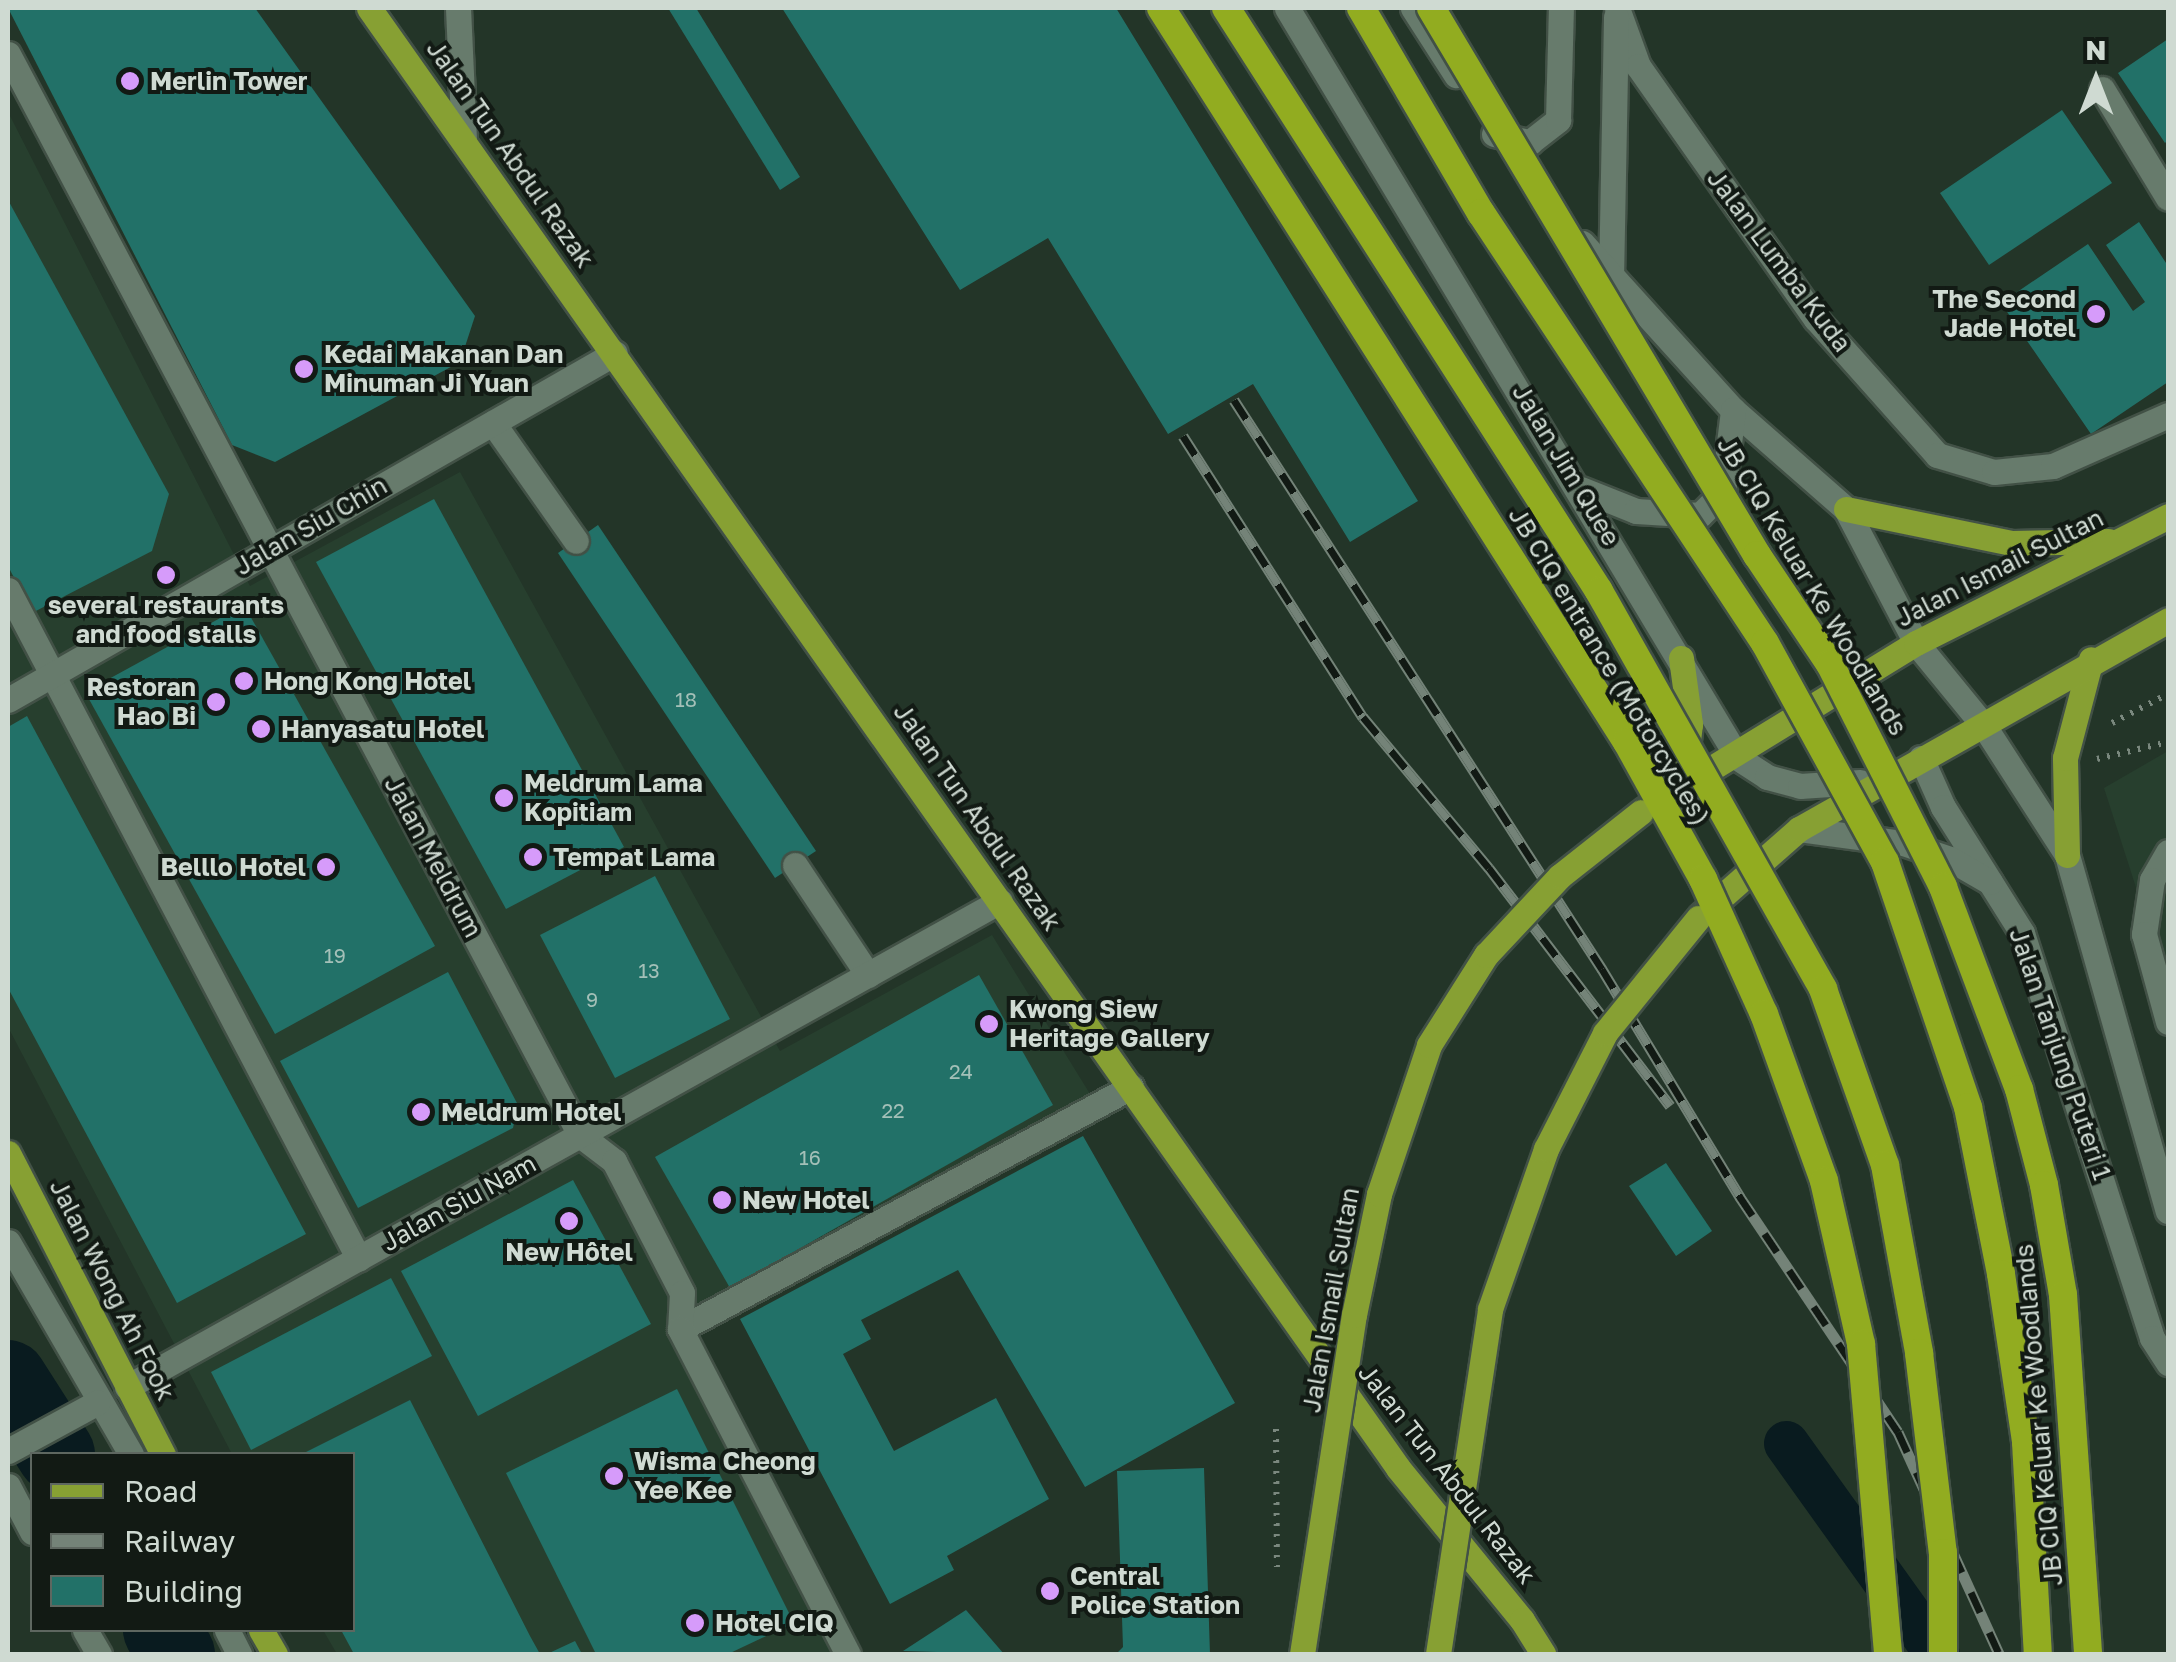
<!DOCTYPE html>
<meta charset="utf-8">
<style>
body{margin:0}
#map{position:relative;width:2176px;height:1662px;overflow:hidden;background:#233528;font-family:"Golos Text",sans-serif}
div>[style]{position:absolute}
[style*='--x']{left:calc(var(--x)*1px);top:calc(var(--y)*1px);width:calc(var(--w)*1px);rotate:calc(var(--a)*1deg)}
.built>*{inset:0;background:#273f2e}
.canal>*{height:45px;margin:-22.5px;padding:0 22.5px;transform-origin:22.5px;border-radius:22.5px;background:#091b1f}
.river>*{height:78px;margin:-39px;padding:0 39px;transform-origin:39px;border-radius:39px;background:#091b1f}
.building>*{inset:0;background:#227168}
.path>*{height:6px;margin-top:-3px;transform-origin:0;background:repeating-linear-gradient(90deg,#7a887e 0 2.5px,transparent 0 10.5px)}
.roads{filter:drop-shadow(2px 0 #425146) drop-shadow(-2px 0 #425146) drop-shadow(0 2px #425146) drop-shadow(0 -2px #425146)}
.service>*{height:25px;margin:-12.5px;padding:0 12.5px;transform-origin:12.5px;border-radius:12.5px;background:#677b6c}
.pedestrian>*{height:25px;margin:-12.5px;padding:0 12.5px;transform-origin:12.5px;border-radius:12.5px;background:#677b6c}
.minor>*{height:25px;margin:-12.5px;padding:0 12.5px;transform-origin:12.5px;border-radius:12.5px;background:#677b6c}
.secondary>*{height:25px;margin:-12.5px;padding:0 12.5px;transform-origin:12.5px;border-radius:12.5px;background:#677b6c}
.primary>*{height:25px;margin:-12.5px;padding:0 12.5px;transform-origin:12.5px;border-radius:12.5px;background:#87a033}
.rail>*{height:11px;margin-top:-5.5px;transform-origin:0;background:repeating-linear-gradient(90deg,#121a14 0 22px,#748378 0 44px);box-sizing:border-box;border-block:2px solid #748378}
.bridges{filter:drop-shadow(2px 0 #425146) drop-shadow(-2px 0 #425146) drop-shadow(0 2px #425146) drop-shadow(0 -2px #425146)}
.primary-bridge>*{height:25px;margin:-12.5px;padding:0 12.5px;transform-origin:12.5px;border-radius:12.5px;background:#87a033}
.trunk-bridge>*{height:28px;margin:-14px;padding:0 14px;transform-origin:14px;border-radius:14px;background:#92ac20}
.dots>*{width:28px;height:28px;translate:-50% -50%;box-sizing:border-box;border:5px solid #121a14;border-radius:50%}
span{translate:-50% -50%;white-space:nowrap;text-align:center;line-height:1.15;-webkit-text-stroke:8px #121a14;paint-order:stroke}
.number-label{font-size:20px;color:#a4c0b8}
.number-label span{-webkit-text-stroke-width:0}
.poi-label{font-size:25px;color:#cfdad2;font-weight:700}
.left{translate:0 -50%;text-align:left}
.right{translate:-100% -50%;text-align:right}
.street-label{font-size:25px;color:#cfdad2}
.frame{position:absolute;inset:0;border:10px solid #cfdad2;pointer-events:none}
.legend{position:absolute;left:30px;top:1452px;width:325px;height:180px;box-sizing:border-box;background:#121a14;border:2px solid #5e6760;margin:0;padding:12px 18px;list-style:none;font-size:30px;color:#cfdad2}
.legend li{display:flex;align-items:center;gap:20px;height:50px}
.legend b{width:50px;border:2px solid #5e6760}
.north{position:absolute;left:2046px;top:30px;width:100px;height:100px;-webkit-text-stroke:8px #121a14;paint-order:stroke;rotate:0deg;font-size:28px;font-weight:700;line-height:40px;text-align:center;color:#cfdad2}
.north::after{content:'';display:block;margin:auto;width:35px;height:45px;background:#cfdad2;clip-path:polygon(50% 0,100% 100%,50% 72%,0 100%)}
</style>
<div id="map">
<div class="built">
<i style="clip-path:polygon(8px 112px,250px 586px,460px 472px,780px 1051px,992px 935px,1103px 1115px,674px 1341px,833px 1654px,337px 1654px,323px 1630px,352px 1630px,352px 1454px,232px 1454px,8px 1027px)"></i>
<i style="clip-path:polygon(2168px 751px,2168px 987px,2104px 788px)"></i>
</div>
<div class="canal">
<i style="--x:1786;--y:1443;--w:259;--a:54.4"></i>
</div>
<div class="river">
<i style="--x:8;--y:1379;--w:89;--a:57.4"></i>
<i style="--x:162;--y:1630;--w:28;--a:60"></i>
</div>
<div class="building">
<i style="clip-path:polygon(8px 8px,255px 8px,475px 316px,460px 362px,275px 462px,232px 445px)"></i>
<i style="clip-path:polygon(668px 8px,696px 8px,800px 177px,780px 190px)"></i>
<i style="clip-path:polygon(782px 8px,1116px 8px,1418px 501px,1350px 542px,1253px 384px,1168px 434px,1048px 238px,960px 290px)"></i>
<i style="clip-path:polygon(2168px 39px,2168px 140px,2165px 143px,2118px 73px)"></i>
<i style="clip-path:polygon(2062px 110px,2112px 183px,1989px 265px,1940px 193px)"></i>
<i style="clip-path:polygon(8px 200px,169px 494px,152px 551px,32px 613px,8px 566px)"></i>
<i style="clip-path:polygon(2139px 222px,2168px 266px,2168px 382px,2091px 434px,2001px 303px,2088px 244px,2133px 311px,2145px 302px,2106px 245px)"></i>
<i style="clip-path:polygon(434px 499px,624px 847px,506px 909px,316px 562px)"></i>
<i style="clip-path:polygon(598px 525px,816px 851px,775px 878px,558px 553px)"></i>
<i style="clip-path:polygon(244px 605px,435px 946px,275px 1034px,85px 692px)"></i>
<i style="clip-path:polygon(27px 716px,306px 1234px,177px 1303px,8px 988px,8px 727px)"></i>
<i style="clip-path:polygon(655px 876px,730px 1019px,615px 1078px,540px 935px)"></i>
<i style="clip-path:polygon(448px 972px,518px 1105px,513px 1128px,358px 1208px,280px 1061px)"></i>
<i style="clip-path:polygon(979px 975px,1053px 1105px,730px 1288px,655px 1157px)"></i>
<i style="clip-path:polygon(1083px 1136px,1235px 1403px,1085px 1487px,958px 1270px,861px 1320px,871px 1339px,843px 1354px,894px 1451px,996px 1398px,1049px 1499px,947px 1556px,954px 1570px,890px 1604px,740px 1319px)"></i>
<i style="clip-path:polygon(1666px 1163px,1712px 1231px,1676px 1256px,1629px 1186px)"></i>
<i style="clip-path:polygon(573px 1180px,651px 1324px,478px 1416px,401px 1271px)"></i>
<i style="clip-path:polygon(391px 1278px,432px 1356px,251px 1450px,211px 1372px)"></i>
<i style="clip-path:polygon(677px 1389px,794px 1623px,728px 1654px,596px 1654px,506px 1473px)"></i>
<i style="clip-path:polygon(410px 1400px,530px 1636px,540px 1654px,354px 1654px,341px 1630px,352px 1630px,352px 1454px,302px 1454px)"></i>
<i style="clip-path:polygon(1204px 1468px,1210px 1654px,1116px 1654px,1123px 1647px,1117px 1471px)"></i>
<i style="clip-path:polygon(966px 1610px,1004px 1654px,903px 1651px)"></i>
<i style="clip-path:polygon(575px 1641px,582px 1654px,547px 1654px)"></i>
</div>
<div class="path">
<i style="--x:2112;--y:723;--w:63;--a:-27.4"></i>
<i style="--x:2097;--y:759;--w:73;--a:-13.5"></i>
<i style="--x:1276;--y:1429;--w:138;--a:89.6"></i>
</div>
<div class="roads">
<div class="service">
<i style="--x:458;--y:8;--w:133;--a:87.4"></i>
<i style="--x:2102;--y:89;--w:127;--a:58.8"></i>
<i style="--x:493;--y:423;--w:144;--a:54.9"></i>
<i style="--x:2168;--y:852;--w:32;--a:120"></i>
<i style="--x:2152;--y:880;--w:55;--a:98.4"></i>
<i style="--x:2144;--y:934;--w:91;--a:74.7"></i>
<i style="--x:795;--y:865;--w:132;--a:56.4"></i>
<i style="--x:680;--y:1329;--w:512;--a:-28.22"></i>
</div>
<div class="pedestrian">
<i style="--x:8;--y:590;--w:755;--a:62.32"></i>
<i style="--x:8;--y:1242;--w:245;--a:59.9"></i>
<i style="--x:8;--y:1451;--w:102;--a:-28.6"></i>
<i style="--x:8;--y:1486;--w:52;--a:62.4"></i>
<i style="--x:85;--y:1630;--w:28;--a:60"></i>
<i style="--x:227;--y:1630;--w:27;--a:63"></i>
</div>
<div class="minor">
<i style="--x:1617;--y:8;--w:62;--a:70.1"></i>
<i style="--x:1638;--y:66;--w:309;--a:54.9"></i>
<i style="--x:1816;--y:319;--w:182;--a:48.3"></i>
<i style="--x:1937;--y:455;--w:59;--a:16.6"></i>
<i style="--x:1994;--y:472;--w:59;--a:-5.8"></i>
<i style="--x:2053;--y:466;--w:126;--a:-23.9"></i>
<i style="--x:8;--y:54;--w:1223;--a:62.11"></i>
<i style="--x:580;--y:1135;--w:43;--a:37.4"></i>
<i style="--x:614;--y:1161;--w:148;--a:62.7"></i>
<i style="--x:682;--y:1293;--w:36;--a:93"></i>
<i style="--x:680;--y:1329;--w:366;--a:62.7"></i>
<i style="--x:1494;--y:134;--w:37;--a:13"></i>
<i style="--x:1530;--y:142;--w:36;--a:-38"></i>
<i style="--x:1558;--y:120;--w:112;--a:-88.5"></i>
<i style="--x:1611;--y:279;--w:262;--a:-88.9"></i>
<i style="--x:8;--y:700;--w:699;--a:-29.76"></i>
<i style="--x:1984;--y:726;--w:153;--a:57.2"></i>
<i style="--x:2067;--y:855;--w:370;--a:74.2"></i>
<i style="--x:1921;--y:758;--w:54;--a:65.8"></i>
<i style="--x:1943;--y:807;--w:149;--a:57.9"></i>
<i style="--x:2022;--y:933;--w:425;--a:72.2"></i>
<i style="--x:2152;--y:1338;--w:30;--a:57"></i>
<i style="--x:1799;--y:829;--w:105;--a:7.7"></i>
<i style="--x:1903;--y:843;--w:50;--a:18.8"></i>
<i style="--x:1950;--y:859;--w:46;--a:29.9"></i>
<i style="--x:127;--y:1387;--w:999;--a:-29.1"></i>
</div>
<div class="secondary">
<i style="--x:1287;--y:8;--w:875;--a:58.98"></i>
<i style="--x:1738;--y:758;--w:35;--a:33"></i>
<i style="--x:1767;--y:777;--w:34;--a:15"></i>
<i style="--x:1800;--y:786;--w:60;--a:-3.8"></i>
<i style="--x:1413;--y:8;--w:80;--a:57.3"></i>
<i style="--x:1582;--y:243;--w:225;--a:47.9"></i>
<i style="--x:1733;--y:410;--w:150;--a:41.2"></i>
<i style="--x:1846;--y:509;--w:151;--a:62.4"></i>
<i style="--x:1916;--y:643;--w:107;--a:50.7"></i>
<i style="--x:1581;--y:489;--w:59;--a:21.8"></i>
<i style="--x:1636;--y:511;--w:64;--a:3.6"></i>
<i style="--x:1700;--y:515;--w:33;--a:-45"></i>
<i style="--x:1723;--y:492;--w:83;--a:-83"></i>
</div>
<div class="primary">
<i style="--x:369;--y:8;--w:1786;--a:54.82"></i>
<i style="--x:1398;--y:1468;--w:196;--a:50.8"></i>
<i style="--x:1522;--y:1620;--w:40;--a:58"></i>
<i style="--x:1846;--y:509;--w:169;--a:11.6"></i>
<i style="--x:2012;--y:543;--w:96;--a:-1.2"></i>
<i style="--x:1681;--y:658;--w:67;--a:82.2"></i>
<i style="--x:1690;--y:724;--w:32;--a:97"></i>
<i style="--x:1645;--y:809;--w:318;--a:-31.5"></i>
<i style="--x:1916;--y:643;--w:282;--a:-26.7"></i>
<i style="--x:2067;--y:855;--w:97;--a:-91.2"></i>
<i style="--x:2065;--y:758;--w:102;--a:-75.3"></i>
<i style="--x:1701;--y:915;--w:130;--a:-41.3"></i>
<i style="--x:1799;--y:829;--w:424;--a:-29.5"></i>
<i style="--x:8;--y:1153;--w:339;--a:62.8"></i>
<i style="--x:261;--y:1630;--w:28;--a:60"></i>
</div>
</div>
<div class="rail">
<i style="--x:1234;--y:400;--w:678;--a:57.11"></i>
<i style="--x:1602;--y:969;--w:267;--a:58.8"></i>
<i style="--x:1740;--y:1197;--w:283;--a:56.1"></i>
<i style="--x:1898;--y:1432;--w:244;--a:65.5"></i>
<i style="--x:1183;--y:436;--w:334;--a:57.4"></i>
<i style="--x:1363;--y:717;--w:197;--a:50.2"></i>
<i style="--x:1489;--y:868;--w:299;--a:52.7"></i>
</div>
<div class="bridges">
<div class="primary-bridge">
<i style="--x:1302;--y:1654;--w:343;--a:-81.3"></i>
<i style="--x:1354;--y:1315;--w:124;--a:-78.3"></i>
<i style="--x:1379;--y:1194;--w:157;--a:-71.4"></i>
<i style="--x:1429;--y:1045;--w:107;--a:-57.7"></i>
<i style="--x:1486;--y:955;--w:108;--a:-46.9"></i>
<i style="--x:1560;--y:876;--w:103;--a:-38.3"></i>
<i style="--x:1438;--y:1654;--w:349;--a:-81.4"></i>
<i style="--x:1490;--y:1309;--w:170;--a:-70.7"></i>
<i style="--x:1546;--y:1149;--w:130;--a:-63"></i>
<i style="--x:1605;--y:1033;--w:148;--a:-51"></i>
</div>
<div class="trunk-bridge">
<i style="--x:1161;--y:8;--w:869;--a:57.59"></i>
<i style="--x:1627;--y:742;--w:157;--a:61"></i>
<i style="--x:1703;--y:879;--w:148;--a:65.7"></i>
<i style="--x:1764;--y:1014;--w:177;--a:70.2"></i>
<i style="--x:1824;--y:1181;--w:167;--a:77.2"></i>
<i style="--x:1861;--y:1344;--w:311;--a:85"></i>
<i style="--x:1226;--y:8;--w:692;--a:57.39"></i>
<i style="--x:1599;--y:591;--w:457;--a:60.6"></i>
<i style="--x:1823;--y:989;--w:187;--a:70.6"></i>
<i style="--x:1885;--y:1165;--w:191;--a:79.7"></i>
<i style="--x:1919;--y:1353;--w:201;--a:83.2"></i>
<i style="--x:1943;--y:1553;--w:101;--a:90"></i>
<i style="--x:1361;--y:8;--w:238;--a:59.7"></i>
<i style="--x:1481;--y:213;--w:515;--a:56.56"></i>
<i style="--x:1765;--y:643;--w:250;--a:61.3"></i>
<i style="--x:1885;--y:862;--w:259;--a:71.3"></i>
<i style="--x:1968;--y:1107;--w:170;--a:78.8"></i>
<i style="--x:2001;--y:1274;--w:170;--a:81.5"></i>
<i style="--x:2026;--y:1442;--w:212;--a:86.8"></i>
<i style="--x:1431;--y:8;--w:637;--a:59.21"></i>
<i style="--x:1757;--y:555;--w:131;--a:56.2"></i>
<i style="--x:1830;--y:664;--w:250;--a:63.1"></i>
<i style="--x:1943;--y:887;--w:216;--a:69.4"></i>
<i style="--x:2019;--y:1089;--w:99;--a:75.4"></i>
<i style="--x:2044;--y:1185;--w:112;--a:80.2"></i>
<i style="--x:2063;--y:1295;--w:360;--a:86"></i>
</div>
</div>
<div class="dots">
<i style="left:130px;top:81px;background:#d69bfa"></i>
<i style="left:2096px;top:314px;background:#d69bfa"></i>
<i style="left:304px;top:369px;background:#d69bfa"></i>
<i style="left:166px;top:575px;background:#d69bfa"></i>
<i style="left:244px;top:681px;background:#d69bfa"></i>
<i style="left:216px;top:702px;background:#d69bfa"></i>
<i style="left:261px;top:729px;background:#d69bfa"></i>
<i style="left:504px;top:798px;background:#d69bfa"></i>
<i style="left:533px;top:857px;background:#d69bfa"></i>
<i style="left:326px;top:867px;background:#d69bfa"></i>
<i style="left:989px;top:1024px;background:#d69bfa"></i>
<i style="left:421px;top:1112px;background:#d69bfa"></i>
<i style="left:722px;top:1200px;background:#d69bfa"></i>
<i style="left:569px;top:1221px;background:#d69bfa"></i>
<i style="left:614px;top:1476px;background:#d69bfa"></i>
<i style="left:1050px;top:1591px;background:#d69bfa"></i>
<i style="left:695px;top:1623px;background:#d69bfa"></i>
</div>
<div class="number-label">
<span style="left:686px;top:699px">18</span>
<span style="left:335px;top:955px">19</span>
<span style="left:649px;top:970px">13</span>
<span style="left:592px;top:999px">9</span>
<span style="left:961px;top:1071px">24</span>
<span style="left:893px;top:1110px">22</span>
<span style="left:810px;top:1157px">16</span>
</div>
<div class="poi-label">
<span class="left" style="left:150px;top:81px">Merlin Tower</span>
<span class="right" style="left:2076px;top:314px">The Second<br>Jade Hotel</span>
<span class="left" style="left:324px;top:369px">Kedai Makanan Dan<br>Minuman Ji Yuan</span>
<span style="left:166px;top:620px">several restaurants<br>and food stalls</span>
<span class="left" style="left:264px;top:681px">Hong Kong Hotel</span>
<span class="right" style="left:196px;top:702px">Restoran<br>Hao Bi</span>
<span class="left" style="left:281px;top:729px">Hanyasatu Hotel</span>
<span class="left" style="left:524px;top:798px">Meldrum Lama<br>Kopitiam</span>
<span class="left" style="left:553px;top:857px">Tempat Lama</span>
<span class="right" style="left:306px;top:867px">Belllo Hotel</span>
<span class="left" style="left:1009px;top:1024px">Kwong Siew<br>Heritage Gallery</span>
<span class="left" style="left:441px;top:1112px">Meldrum Hotel</span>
<span class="left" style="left:742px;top:1200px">New Hotel</span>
<span style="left:569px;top:1252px">New Hôtel</span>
<span class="left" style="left:634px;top:1476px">Wisma Cheong<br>Yee Kee</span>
<span class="left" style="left:1070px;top:1591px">Central<br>Police Station</span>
<span class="left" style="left:715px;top:1623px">Hotel CIQ</span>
</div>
<div class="street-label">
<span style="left:510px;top:154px;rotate:55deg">Jalan Tun Abdul Razak</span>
<span style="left:1779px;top:261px;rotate:53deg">Jalan Lumba Kuda</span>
<span style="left:1566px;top:465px;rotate:59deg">Jalan Jim Quee</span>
<span style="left:311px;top:526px;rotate:-30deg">Jalan Siu Chin</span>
<span style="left:2000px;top:568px;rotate:-27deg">Jalan Ismail Sultan</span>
<span style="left:1812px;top:586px;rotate:59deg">JB CIQ Keluar Ke Woodlands</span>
<span style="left:1609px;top:666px;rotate:59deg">JB CIQ entrance (Motorcycles)</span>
<span style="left:977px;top:817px;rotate:55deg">Jalan Tun Abdul Razak</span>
<span style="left:433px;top:857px;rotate:62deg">Jalan Meldrum</span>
<span style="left:2060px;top:1054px;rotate:71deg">Jalan Tanjung Puteri 1</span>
<span style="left:459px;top:1203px;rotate:-29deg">Jalan Siu Nam</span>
<span style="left:112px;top:1290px;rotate:63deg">Jalan Wong Ah Fook</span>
<span style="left:1331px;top:1300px;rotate:-80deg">Jalan Ismail Sultan</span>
<span style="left:2039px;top:1415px;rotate:-95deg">JB CIQ Keluar Ke Woodlands</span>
<span style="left:1447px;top:1474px;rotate:52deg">Jalan Tun Abdul Razak</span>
</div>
<div class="frame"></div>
<ul class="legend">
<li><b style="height:12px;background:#87a033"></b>Road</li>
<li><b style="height:12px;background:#748378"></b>Railway</li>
<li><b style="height:28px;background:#227168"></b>Building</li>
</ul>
<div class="north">N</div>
</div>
